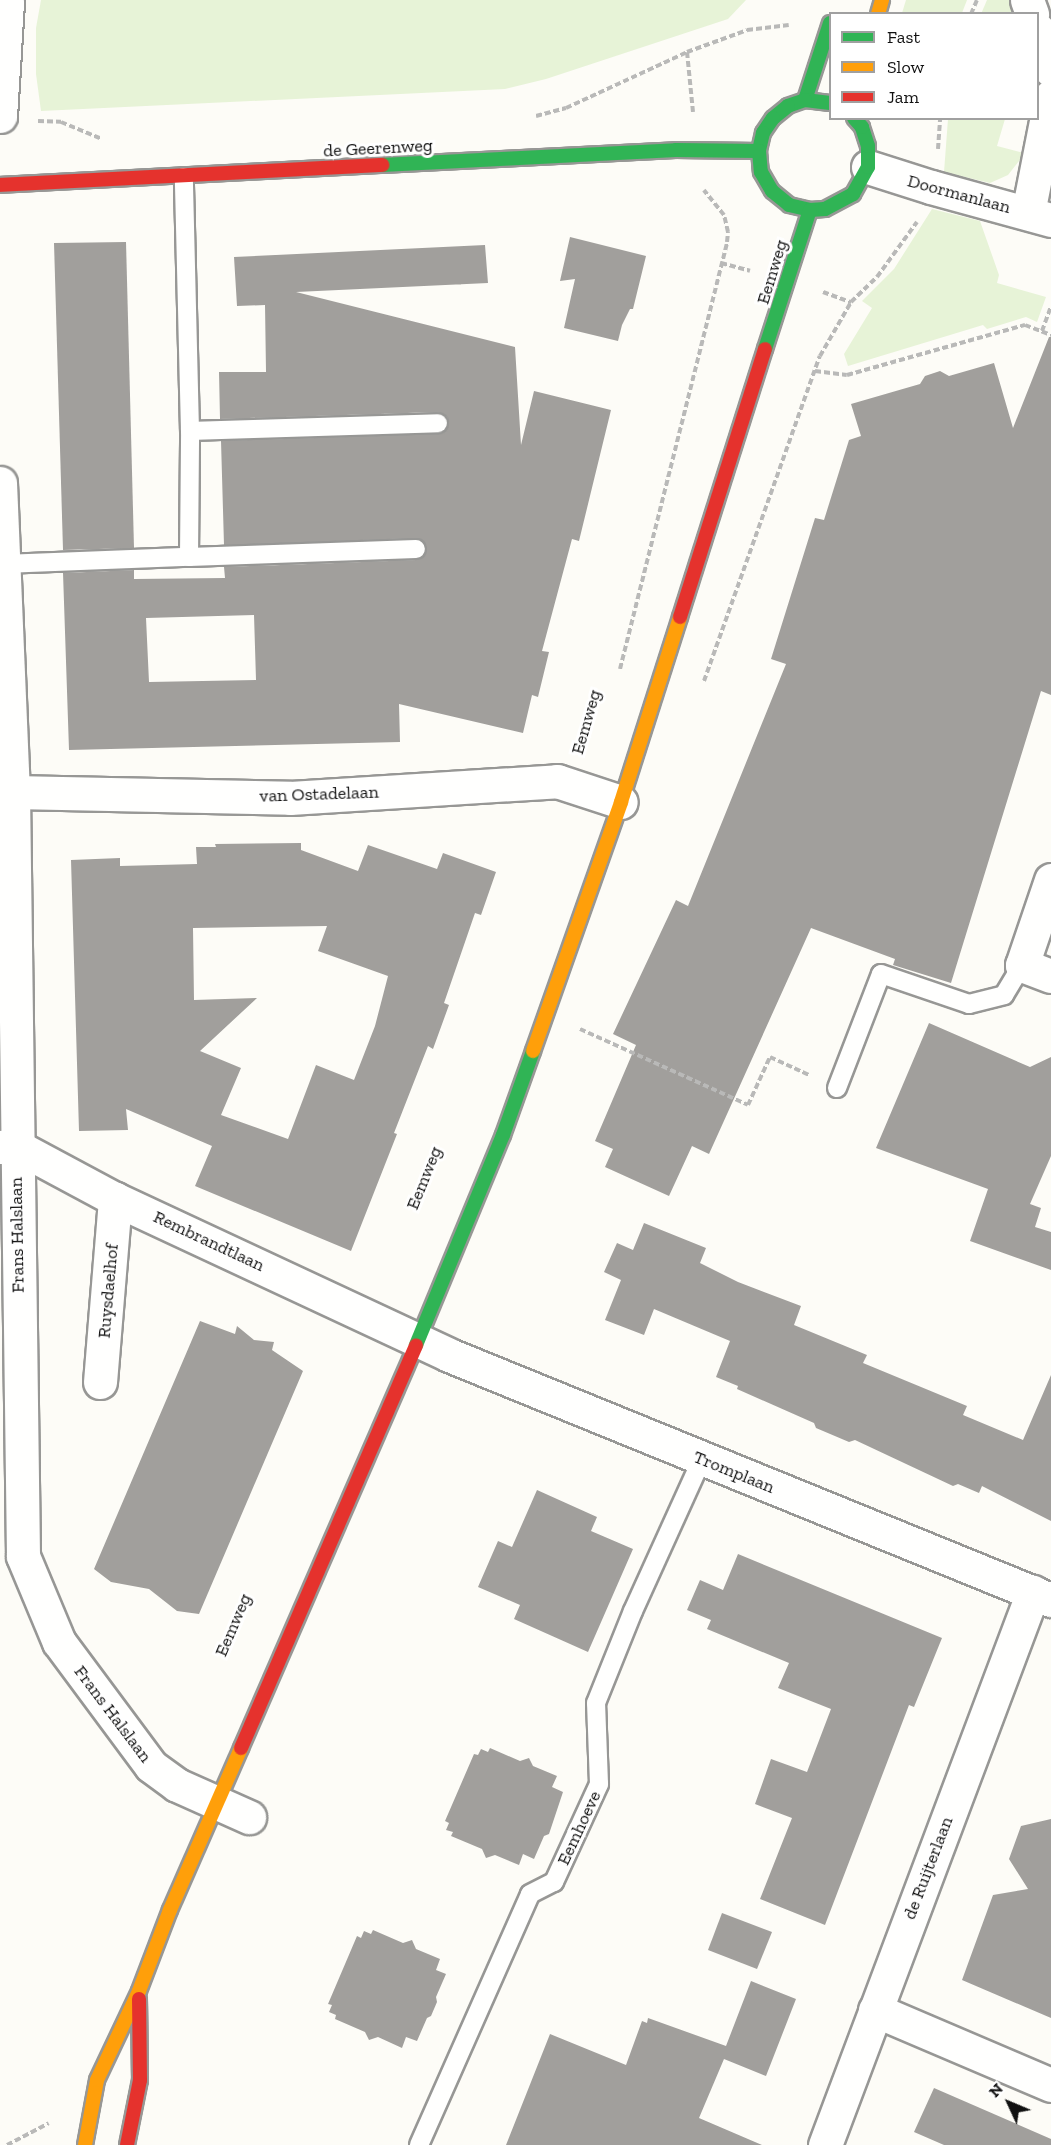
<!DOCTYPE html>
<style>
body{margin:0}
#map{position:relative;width:1051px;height:2145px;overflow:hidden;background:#fdfcf7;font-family:"Zilla Slab",serif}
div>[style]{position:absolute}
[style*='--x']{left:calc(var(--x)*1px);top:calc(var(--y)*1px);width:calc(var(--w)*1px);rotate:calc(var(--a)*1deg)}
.green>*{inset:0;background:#e7f3d7}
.building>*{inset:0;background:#a19f9c}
.path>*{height:4px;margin-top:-2px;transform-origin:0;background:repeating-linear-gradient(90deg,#b9b9b8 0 6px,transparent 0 9px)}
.roads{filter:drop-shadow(2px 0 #979795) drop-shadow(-2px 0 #979795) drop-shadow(0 2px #979795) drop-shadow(0 -2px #979795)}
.lane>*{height:18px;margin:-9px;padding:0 9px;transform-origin:9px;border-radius:9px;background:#fffffe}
.street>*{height:33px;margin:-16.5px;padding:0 16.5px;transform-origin:16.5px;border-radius:16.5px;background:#fffffe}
.fast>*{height:14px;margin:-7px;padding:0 7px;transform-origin:7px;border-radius:7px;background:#30b455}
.slow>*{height:14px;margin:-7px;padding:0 7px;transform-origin:7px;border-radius:7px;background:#ff9f0a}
.jam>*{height:14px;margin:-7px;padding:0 7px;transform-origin:7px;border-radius:7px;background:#e5322d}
span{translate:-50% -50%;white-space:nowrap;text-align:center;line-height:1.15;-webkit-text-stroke:6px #fff;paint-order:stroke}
.street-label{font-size:18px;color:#111}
.legend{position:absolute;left:829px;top:12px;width:210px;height:108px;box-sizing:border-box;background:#fff;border:2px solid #a0a0a0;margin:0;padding:8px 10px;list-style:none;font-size:18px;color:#111}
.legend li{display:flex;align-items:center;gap:12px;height:30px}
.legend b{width:30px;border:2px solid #a0a0a0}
.north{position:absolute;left:979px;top:2073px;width:60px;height:60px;-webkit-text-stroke:4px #fff;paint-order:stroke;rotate:314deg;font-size:16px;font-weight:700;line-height:24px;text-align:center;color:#111}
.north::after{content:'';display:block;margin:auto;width:21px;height:27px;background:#111;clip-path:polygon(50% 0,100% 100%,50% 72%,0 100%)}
</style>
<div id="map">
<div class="green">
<i style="clip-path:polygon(41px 0,746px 0,728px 19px,546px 79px,505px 89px,41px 111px,36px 74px,36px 28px)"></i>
<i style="clip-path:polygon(906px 0,967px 0,962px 13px,902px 13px)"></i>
<i style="clip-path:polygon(987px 0,1015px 0,1015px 14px,981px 14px)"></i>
<i style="clip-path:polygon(948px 119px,1005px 119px,997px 146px,1024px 153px,1023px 156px,1008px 175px,990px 183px,944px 172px)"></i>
<i style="clip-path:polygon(932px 209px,980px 221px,999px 275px,997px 283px,1046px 297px,1037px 322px,1026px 317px,987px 329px,983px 325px,848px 366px,844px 354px,872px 308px,862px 301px,894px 269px)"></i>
</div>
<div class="building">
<i style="clip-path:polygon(570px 237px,646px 256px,633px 309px,630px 309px,622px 325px,618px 341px,564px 328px,575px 279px,560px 281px)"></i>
<i style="clip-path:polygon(126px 242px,134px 548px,63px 550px,54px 243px)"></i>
<i style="clip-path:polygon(evenodd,485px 245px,488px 283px,296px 292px,515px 347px,521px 445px,534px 391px,611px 410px,579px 541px,572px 539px,542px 651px,549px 652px,538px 697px,532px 695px,523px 733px,399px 704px,400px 742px,69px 750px,63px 573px,134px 570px,134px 579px,225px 578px,224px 567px,416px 560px,426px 554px,425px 543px,416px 538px,224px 545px,221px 441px,438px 434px,444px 432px,449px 423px,447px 417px,438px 412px,220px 419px,219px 372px,266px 372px,265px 305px,237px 306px,234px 257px,485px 245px,254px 615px,256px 680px,149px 682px,146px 618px,254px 615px)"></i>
<i style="clip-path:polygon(1049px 337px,1051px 337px,1051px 695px,1041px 691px,951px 983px,893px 965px,895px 959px,811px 928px,709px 1154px,692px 1146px,669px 1196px,605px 1167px,613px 1149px,595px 1141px,636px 1045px,613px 1034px,676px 900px,688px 906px,786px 664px,771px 659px,815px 518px,824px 520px,849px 440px,861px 436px,851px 404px,920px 384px,925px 376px,940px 371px,949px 376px,994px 363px,1013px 428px)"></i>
<i style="clip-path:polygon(evenodd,301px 843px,301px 850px,358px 871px,368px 845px,437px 869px,443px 853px,496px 872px,481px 915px,475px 913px,444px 1003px,449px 1005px,433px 1049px,428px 1046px,394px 1133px,397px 1134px,351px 1251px,195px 1186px,212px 1146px,126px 1109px,128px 1130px,79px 1131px,71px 860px,120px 858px,120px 866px,197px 864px,196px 847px,216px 847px,215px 844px,301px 843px,327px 926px,318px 951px,388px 976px,375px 1026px,354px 1080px,316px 1065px,288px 1139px,221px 1115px,241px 1068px,200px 1051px,257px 998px,194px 1000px,193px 928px,327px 926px)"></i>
<i style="clip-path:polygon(929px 1023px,1030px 1067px,1051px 1057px,1051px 1156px,1030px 1204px,1041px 1208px,1035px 1227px,1051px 1232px,1051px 1270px,970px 1241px,988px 1189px,876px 1148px)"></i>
<i style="clip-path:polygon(644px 1223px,706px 1248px,700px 1263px,738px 1282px,801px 1306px,794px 1325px,867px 1355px,863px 1363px,967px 1406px,963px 1415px,1023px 1440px,1051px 1375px,1051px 1521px,982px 1486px,979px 1493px,958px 1484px,953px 1486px,855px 1440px,849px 1442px,816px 1428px,814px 1423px,737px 1389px,738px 1386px,716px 1377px,730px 1341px,654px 1309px,644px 1335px,605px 1320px,621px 1280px,604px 1272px,617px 1243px,633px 1250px)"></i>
<i style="clip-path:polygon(200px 1321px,235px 1334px,237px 1326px,254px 1340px,274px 1342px,272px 1350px,303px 1371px,199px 1614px,177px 1611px,149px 1589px,111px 1582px,94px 1569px)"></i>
<i style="clip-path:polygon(537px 1490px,597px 1517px,591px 1531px,633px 1549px,588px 1652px,514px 1619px,520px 1605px,478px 1587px,498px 1541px,512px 1547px)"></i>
<i style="clip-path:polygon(738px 1554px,942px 1638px,914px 1707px,909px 1705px,825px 1925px,760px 1899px,792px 1818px,755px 1804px,771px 1759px,807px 1772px,831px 1709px,778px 1688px,789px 1663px,707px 1629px,711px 1620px,687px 1610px,700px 1580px,723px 1590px)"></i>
<i style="clip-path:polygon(490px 1748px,520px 1761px,529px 1758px,533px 1766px,557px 1776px,552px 1787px,563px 1792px,549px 1834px,544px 1836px,534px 1859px,523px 1854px,519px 1865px,495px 1855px,486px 1858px,482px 1849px,451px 1836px,453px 1832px,446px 1830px,449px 1823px,445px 1821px,474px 1754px,478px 1755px,481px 1749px,488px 1752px)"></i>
<i style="clip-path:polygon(1051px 1819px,1051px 2018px,962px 1980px,993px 1895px,1028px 1889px,1009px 1859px,1021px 1826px)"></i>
<i style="clip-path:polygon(722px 1913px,772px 1932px,757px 1969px,708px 1950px)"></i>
<i style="clip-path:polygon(373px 1930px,403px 1943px,412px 1940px,416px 1949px,440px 1959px,436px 1970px,446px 1974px,436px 1997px,437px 2002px,431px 2016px,427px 2018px,417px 2041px,406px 2037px,402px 2048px,378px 2037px,369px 2040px,365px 2032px,335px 2019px,336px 2015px,329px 2012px,332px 2005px,328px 2004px,357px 1936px,361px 1938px,364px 1931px,371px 1934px)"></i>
<i style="clip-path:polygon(751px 1981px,796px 1999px,766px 2076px,724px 2059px,699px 2118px,762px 2145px,506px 2145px,550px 2034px,626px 2065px,642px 2021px,647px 2023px,648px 2018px,726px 2046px)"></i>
<i style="clip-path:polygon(934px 2088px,1051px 2139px,1051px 2145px,944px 2145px,914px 2132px)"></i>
</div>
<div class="path">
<i style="--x:971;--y:14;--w:15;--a:-67"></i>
<i style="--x:693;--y:112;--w:60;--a:-95.7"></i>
<i style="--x:687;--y:52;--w:64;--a:-20.1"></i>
<i style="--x:747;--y:30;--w:42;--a:-6.8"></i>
<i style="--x:536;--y:116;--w:31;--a:-15"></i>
<i style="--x:566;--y:108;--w:133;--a:-24.8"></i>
<i style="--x:38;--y:121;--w:23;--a:2"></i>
<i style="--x:61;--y:122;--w:44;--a:22.5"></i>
<i style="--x:938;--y:149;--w:31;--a:-86"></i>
<i style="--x:721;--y:263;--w:30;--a:15"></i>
<i style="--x:823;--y:292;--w:30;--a:20"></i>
<i style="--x:1042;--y:331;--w:27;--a:-70"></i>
<i style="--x:815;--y:371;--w:32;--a:7"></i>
<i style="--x:847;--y:375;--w:185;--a:-15.7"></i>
<i style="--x:1025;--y:325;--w:28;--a:21"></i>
<i style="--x:620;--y:669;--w:440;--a:-75.9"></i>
<i style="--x:727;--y:242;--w:10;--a:-84"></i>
<i style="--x:728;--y:232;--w:17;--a:-103"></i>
<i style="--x:724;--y:215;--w:32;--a:-129"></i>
<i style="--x:704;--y:681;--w:345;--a:-70.4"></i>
<i style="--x:820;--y:356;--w:62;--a:-60.1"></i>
<i style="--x:851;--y:302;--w:36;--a:-44"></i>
<i style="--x:877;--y:277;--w:68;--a:-54"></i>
<i style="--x:580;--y:1029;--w:184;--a:24.3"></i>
<i style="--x:748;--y:1105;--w:53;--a:-65.4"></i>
<i style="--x:770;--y:1057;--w:43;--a:24.8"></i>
<i style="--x:7;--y:2145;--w:47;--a:-27.6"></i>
</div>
<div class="roads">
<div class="lane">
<i style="--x:190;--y:431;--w:248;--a:-1.8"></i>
<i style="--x:189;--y:557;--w:227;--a:-2"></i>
<i style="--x:3;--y:564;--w:186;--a:-2.2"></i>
<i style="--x:189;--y:557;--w:126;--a:-89.5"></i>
<i style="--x:190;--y:431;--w:254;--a:-91.4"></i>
<i style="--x:837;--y:1088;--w:122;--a:-68.9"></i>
<i style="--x:881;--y:974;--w:93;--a:18.8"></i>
<i style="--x:969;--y:1004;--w:36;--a:-14"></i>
<i style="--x:1004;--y:995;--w:35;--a:-59"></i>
<i style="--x:419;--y:2145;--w:274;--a:-66.1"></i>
<i style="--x:530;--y:1894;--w:27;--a:-27"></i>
<i style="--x:554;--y:1882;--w:108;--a:-65.3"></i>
<i style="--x:599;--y:1784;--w:81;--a:-92.1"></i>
<i style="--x:596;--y:1703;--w:99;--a:-68.1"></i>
<i style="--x:633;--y:1611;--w:167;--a:-65.6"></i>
</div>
<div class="street">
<i style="--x:1027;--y:0;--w:15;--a:70"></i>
<i style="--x:1038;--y:30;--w:42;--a:72"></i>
<i style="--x:0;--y:116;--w:116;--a:-86.5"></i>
<i style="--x:868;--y:167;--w:66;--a:17.6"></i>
<i style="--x:931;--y:187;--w:124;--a:15.4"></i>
<i style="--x:1028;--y:213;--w:119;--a:-78.9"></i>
<i style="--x:0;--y:483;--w:309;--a:87.6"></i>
<i style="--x:13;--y:792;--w:764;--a:89.25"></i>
<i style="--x:23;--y:1556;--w:93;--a:67.3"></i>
<i style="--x:59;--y:1642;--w:154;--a:53.4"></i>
<i style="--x:151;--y:1766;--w:32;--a:36"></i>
<i style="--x:177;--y:1785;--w:79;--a:24"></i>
<i style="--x:13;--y:792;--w:277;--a:1.2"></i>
<i style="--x:290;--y:798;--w:268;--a:-3.6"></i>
<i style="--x:557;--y:781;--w:67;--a:18.2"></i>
<i style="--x:1051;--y:880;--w:90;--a:108.8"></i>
<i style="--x:1022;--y:965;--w:31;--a:21"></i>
<i style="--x:0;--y:1147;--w:16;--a:-4"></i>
<i style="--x:16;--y:1146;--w:112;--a:28.2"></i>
<i style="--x:115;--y:1199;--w:369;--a:25"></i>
<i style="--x:449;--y:1355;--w:650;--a:22.15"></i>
<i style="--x:100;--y:1382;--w:184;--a:-85.3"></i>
<i style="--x:875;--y:2010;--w:191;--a:23.1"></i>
<i style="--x:825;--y:2145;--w:591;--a:-69.39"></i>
</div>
<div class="fast">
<i style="--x:805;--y:100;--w:81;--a:-72"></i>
<i style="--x:830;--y:103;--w:25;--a:-173"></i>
<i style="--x:805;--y:100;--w:18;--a:161"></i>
<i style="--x:788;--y:106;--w:19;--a:141"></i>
<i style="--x:773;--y:118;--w:18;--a:124"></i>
<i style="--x:763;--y:133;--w:18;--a:103"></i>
<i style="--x:759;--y:151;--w:21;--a:85"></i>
<i style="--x:761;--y:172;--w:22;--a:60"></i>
<i style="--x:772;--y:191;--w:22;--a:39"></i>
<i style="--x:789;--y:205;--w:22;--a:13"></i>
<i style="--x:810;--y:210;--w:15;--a:-4"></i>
<i style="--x:825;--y:209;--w:32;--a:-28"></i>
<i style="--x:853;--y:194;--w:31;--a:-61"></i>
<i style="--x:868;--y:167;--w:21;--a:-90"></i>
<i style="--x:868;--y:146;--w:20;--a:-108"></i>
<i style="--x:862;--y:127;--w:12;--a:-132"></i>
<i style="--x:382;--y:165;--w:294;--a:-2.9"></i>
<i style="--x:676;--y:150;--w:83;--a:0.7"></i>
<i style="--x:765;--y:349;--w:146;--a:-72.1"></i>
<i style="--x:416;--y:1345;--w:227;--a:-67.5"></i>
<i style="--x:503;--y:1135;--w:89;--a:-70.3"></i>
</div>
<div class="slow">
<i style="--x:878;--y:14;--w:15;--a:-74"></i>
<i style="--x:533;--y:1051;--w:264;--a:-70.5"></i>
<i style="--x:621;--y:802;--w:194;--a:-72.3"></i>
<i style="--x:85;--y:2145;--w:66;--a:-79.5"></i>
<i style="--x:97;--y:2080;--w:98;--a:-64.7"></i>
<i style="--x:139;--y:1991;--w:87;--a:-69.1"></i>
<i style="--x:170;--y:1910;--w:177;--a:-66.3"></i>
</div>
<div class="jam">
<i style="--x:0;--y:185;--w:383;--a:-3"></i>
<i style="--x:680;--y:617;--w:281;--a:-72.4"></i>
<i style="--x:241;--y:1748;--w:439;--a:-66.5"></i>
<i style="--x:127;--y:2145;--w:66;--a:-78.7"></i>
<i style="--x:140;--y:2080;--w:81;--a:-90.7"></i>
</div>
</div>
<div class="street-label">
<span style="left:378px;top:148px;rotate:-3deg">de Geerenweg</span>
<span style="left:959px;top:194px;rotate:15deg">Doormanlaan</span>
<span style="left:772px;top:272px;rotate:-73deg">Eemweg</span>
<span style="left:586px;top:722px;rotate:-74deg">Eemweg</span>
<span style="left:319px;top:794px;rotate:-2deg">van Ostadelaan</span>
<span style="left:424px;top:1178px;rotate:-68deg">Eemweg</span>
<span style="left:17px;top:1235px;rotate:-91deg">Frans Halslaan</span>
<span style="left:209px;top:1241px;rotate:25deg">Rembrandtlaan</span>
<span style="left:108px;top:1291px;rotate:-85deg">Ruysdaelhof</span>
<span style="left:734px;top:1472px;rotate:22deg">Tromplaan</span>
<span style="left:233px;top:1625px;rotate:-67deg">Eemweg</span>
<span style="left:113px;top:1714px;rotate:53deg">Frans Halslaan</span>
<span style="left:579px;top:1828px;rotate:-65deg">Eemhoeve</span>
<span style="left:928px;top:1868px;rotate:-69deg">de Ruijterlaan</span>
</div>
<ul class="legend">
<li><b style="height:8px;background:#30b455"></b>Fast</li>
<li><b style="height:8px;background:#ff9f0a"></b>Slow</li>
<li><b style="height:8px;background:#e5322d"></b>Jam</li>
</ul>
<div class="north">N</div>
</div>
